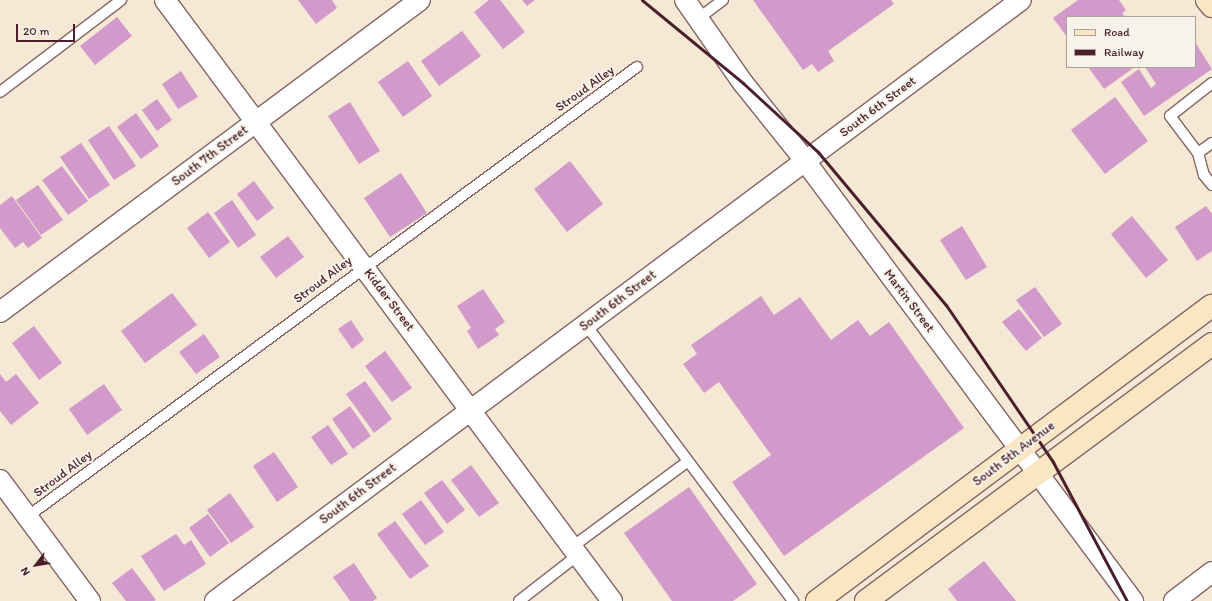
<!DOCTYPE html>
<style>
body{margin:0}
#map{position:relative;width:1212px;height:601px;overflow:hidden;background:#f5e8d4;font-family:Itim,sans-serif}
div>[style]{position:absolute}
[style*='--x']{left:calc(var(--x)*1px);top:calc(var(--y)*1px);width:calc(var(--w)*1px);rotate:calc(var(--a)*1deg)}
.building>*{inset:0;background:#d19aca}
.roads{filter:drop-shadow(1px 0 #866566) drop-shadow(-1px 0 #866566) drop-shadow(0 1px #866566) drop-shadow(0 -1px #866566)}
.lane>*{height:10px;margin:-5px;padding:0 5px;transform-origin:5px;border-radius:5px;background:#fff}
.street>*{height:20px;margin:-10px;padding:0 10px;transform-origin:10px;border-radius:10px;background:#fff}
.secondary>*{height:22px;margin:-11px;padding:0 11px;transform-origin:11px;border-radius:11px;background:#f9e7c3}
.rail>*{height:3px;margin:-1.5px;padding:0 1.5px;transform-origin:1.5px;border-radius:1.5px;background:#4a1f2b}
span{translate:-50% -50%;white-space:nowrap;text-align:center;line-height:1.15;-webkit-text-stroke:4px #f7f3e8;paint-order:stroke}
.street-label{font-size:13px;color:#4a1f2b}
.legend{position:absolute;left:1066px;top:16px;width:130px;height:52px;box-sizing:border-box;background:#f7f3e8;border:1px solid #b29e9c;margin:0;padding:5px 7px;list-style:none;font-size:12px;color:#4a1f2b}
.legend li{display:flex;align-items:center;gap:8px;height:20px}
.legend b{width:20px;border:1px solid #b29e9c}
.north{position:absolute;left:16px;top:545px;width:40px;height:40px;-webkit-text-stroke:3px #f7f3e8;paint-order:stroke;rotate:239deg;font-size:11px;font-weight:700;line-height:16px;text-align:center;color:#4a1f2b}
.north::after{content:'';display:block;margin:auto;width:14px;height:18px;background:#4a1f2b;clip-path:polygon(50% 0,100% 100%,50% 72%,0 100%)}
.scale{position:absolute;left:16px;top:24px;width:59px;height:18px;box-sizing:border-box;border:2px solid #4a1f2b;border-top:0;padding-left:5px;font-size:12px;line-height:14px;white-space:nowrap;color:#4a1f2b;-webkit-text-stroke:3px #f7f3e8;paint-order:stroke}
</style>
<div id="map">
<div class="building">
<i style="clip-path:polygon(298px 0,332px 0,337px 8px,316px 24px)"></i>
<i style="clip-path:polygon(489px 0,500px 0,525px 32px,503px 49px,474px 12px)"></i>
<i style="clip-path:polygon(522px 0,535px 0,527px 6px)"></i>
<i style="clip-path:polygon(753px 0,891px 0,894px 4px,828px 51px,834px 61px,818px 72px,812px 64px,803px 70px)"></i>
<i style="clip-path:polygon(1078px 0,1119px 0,1126px 10px,1122px 13px,1125px 17px,1067px 17px,1067px 37px,1053px 18px)"></i>
<i style="clip-path:polygon(117px 17px,132px 36px,95px 65px,80px 46px)"></i>
<i style="clip-path:polygon(462px 31px,481px 56px,439px 86px,421px 61px)"></i>
<i style="clip-path:polygon(1195px 42px,1212px 69px,1144px 116px,1121px 82px,1139px 69px,1151px 88px,1156px 84px,1145px 67px,1195px 67px)"></i>
<i style="clip-path:polygon(408px 61px,432px 96px,403px 117px,378px 82px)"></i>
<i style="clip-path:polygon(1088px 67px,1135px 67px,1104px 89px)"></i>
<i style="clip-path:polygon(181px 71px,198px 97px,178px 109px,162px 84px)"></i>
<i style="clip-path:polygon(1115px 97px,1148px 141px,1105px 174px,1071px 130px)"></i>
<i style="clip-path:polygon(157px 99px,172px 120px,157px 131px,142px 110px)"></i>
<i style="clip-path:polygon(350px 102px,380px 151px,359px 164px,328px 116px)"></i>
<i style="clip-path:polygon(136px 113px,159px 146px,141px 159px,117px 127px)"></i>
<i style="clip-path:polygon(109px 126px,136px 166px,114px 180px,88px 140px)"></i>
<i style="clip-path:polygon(81px 143px,110px 185px,89px 199px,60px 157px)"></i>
<i style="clip-path:polygon(570px 161px,603px 204px,567px 232px,534px 189px)"></i>
<i style="clip-path:polygon(62px 166px,88px 201px,68px 215px,42px 180px)"></i>
<i style="clip-path:polygon(401px 173px,427px 213px,390px 237px,364px 198px)"></i>
<i style="clip-path:polygon(254px 181px,274px 208px,257px 221px,237px 194px)"></i>
<i style="clip-path:polygon(38px 185px,63px 220px,41px 235px,16px 200px)"></i>
<i style="clip-path:polygon(12px 196px,42px 238px,28px 248px,23px 242px,15px 248px,0 228px,0 205px)"></i>
<i style="clip-path:polygon(232px 200px,256px 235px,238px 248px,214px 213px)"></i>
<i style="clip-path:polygon(1206px 206px,1212px 214px,1212px 251px,1197px 261px,1175px 227px)"></i>
<i style="clip-path:polygon(208px 212px,230px 242px,209px 258px,187px 228px)"></i>
<i style="clip-path:polygon(1132px 216px,1168px 260px,1146px 278px,1111px 234px)"></i>
<i style="clip-path:polygon(962px 226px,987px 267px,966px 280px,940px 240px)"></i>
<i style="clip-path:polygon(288px 236px,304px 257px,276px 278px,260px 257px)"></i>
<i style="clip-path:polygon(1035px 287px,1062px 324px,1044px 337px,1016px 300px)"></i>
<i style="clip-path:polygon(483px 289px,505px 322px,495px 329px,499px 335px,478px 349px,467px 331px,471px 328px,457px 306px)"></i>
<i style="clip-path:polygon(172px 293px,197px 325px,145px 363px,121px 331px)"></i>
<i style="clip-path:polygon(761px 296px,774px 315px,800px 297px,831px 340px,858px 320px,870px 336px,889px 322px,964px 428px,784px 556px,732px 482px,771px 455px,719px 382px,704px 393px,683px 364px,697px 354px,691px 345px)"></i>
<i style="clip-path:polygon(1019px 309px,1042px 338px,1026px 351px,1002px 322px)"></i>
<i style="clip-path:polygon(351px 320px,364px 340px,352px 349px,338px 329px)"></i>
<i style="clip-path:polygon(34px 326px,62px 363px,39px 380px,12px 343px)"></i>
<i style="clip-path:polygon(204px 334px,220px 357px,196px 374px,179px 352px)"></i>
<i style="clip-path:polygon(385px 351px,412px 388px,392px 402px,365px 366px)"></i>
<i style="clip-path:polygon(0 374px,6px 382px,16px 374px,39px 403px,11px 425px,0 411px)"></i>
<i style="clip-path:polygon(365px 381px,392px 419px,374px 433px,346px 394px)"></i>
<i style="clip-path:polygon(104px 384px,122px 410px,87px 435px,69px 409px)"></i>
<i style="clip-path:polygon(350px 406px,371px 436px,353px 449px,332px 419px)"></i>
<i style="clip-path:polygon(328px 425px,348px 454px,331px 465px,311px 437px)"></i>
<i style="clip-path:polygon(274px 452px,298px 487px,277px 502px,253px 466px)"></i>
<i style="clip-path:polygon(471px 465px,499px 503px,479px 517px,451px 480px)"></i>
<i style="clip-path:polygon(442px 480px,465px 510px,447px 524px,424px 493px)"></i>
<i style="clip-path:polygon(689px 487px,757px 584px,733px 601px,672px 601px,624px 533px)"></i>
<i style="clip-path:polygon(230px 493px,254px 527px,231px 543px,207px 510px)"></i>
<i style="clip-path:polygon(421px 500px,444px 532px,425px 545px,402px 514px)"></i>
<i style="clip-path:polygon(208px 514px,229px 543px,210px 557px,189px 528px)"></i>
<i style="clip-path:polygon(395px 521px,429px 566px,410px 579px,377px 534px)"></i>
<i style="clip-path:polygon(176px 534px,184px 545px,191px 540px,206px 564px,164px 591px,141px 556px)"></i>
<i style="clip-path:polygon(984px 561px,1016px 601px,957px 601px,948px 589px)"></i>
<i style="clip-path:polygon(354px 563px,377px 598px,373px 601px,350px 601px,333px 577px)"></i>
<i style="clip-path:polygon(132px 568px,156px 600px,154px 601px,126px 601px,112px 583px)"></i>
</div>
<div class="roads">
<div class="lane">
<i style="--x:699;--y:18;--w:30;--a:-37"></i>
<i style="--x:1212;--y:83;--w:53;--a:141.8"></i>
<i style="--x:1170;--y:116;--w:46;--a:52.9"></i>
<i style="--x:1198;--y:153;--w:23;--a:75"></i>
<i style="--x:1204;--y:175;--w:13;--a:51"></i>
<i style="--x:0;--y:92;--w:152;--a:-37.2"></i>
<i style="--x:1198;--y:153;--w:17;--a:-36"></i>
<i style="--x:586;--y:325;--w:345;--a:53.1"></i>
<i style="--x:27;--y:517;--w:758;--a:-36.42"></i>
<i style="--x:572;--y:547;--w:143;--a:-36.5"></i>
<i style="--x:519;--y:601;--w:75;--a:-37.9"></i>
</div>
<div class="street">
<i style="--x:165;--y:0;--w:749;--a:53.36"></i>
<i style="--x:685;--y:0;--w:101;--a:55.1"></i>
<i style="--x:743;--y:83;--w:90;--a:51.3"></i>
<i style="--x:799;--y:153;--w:559;--a:53.29"></i>
<i style="--x:0;--y:312;--w:523;--a:-36.61"></i>
<i style="--x:0;--y:480;--w:151;--a:53.4"></i>
<i style="--x:215;--y:601;--w:1005;--a:-36.71"></i>
<i style="--x:1174;--y:601;--w:48;--a:-37.3"></i>
</div>
<div class="secondary">
<i style="--x:1207;--y:0;--w:8;--a:50"></i>
<i style="--x:817;--y:601;--w:493;--a:-36.8"></i>
<i style="--x:866;--y:601;--w:431;--a:-36.6"></i>
</div>
</div>
<div class="rail">
<i style="--x:642;--y:0;--w:131;--a:39.4"></i>
<i style="--x:743;--y:83;--w:102;--a:42.6"></i>
<i style="--x:818;--y:152;--w:199;--a:50.1"></i>
<i style="--x:946;--y:305;--w:190;--a:55.7"></i>
<i style="--x:1053;--y:462;--w:157;--a:62"></i>
</div>
<div class="street-label">
<span style="left:585px;top:89px;rotate:-36deg">Stroud Alley</span>
<span style="left:878px;top:107px;rotate:-37deg">South 6th Street</span>
<span style="left:210px;top:156px;rotate:-37deg">South 7th Street</span>
<span style="left:323px;top:280px;rotate:-37deg">Stroud Alley</span>
<span style="left:389px;top:300px;rotate:53deg">Kidder Street</span>
<span style="left:618px;top:301px;rotate:-37deg">South 6th Street</span>
<span style="left:909px;top:301px;rotate:53deg">Martin Street</span>
<span style="left:1014px;top:454px;rotate:-37deg">South 5th Avenue</span>
<span style="left:63px;top:474px;rotate:-37deg">Stroud Alley</span>
<span style="left:358px;top:494px;rotate:-37deg">South 6th Street</span>
</div>
<ul class="legend">
<li><b style="height:5px;background:#f9e7c3"></b>Road</li>
<li><b style="height:5px;background:#4a1f2b"></b>Railway</li>
</ul>
<div class="north">N</div>
<div class="scale">20 m</div>
</div>
